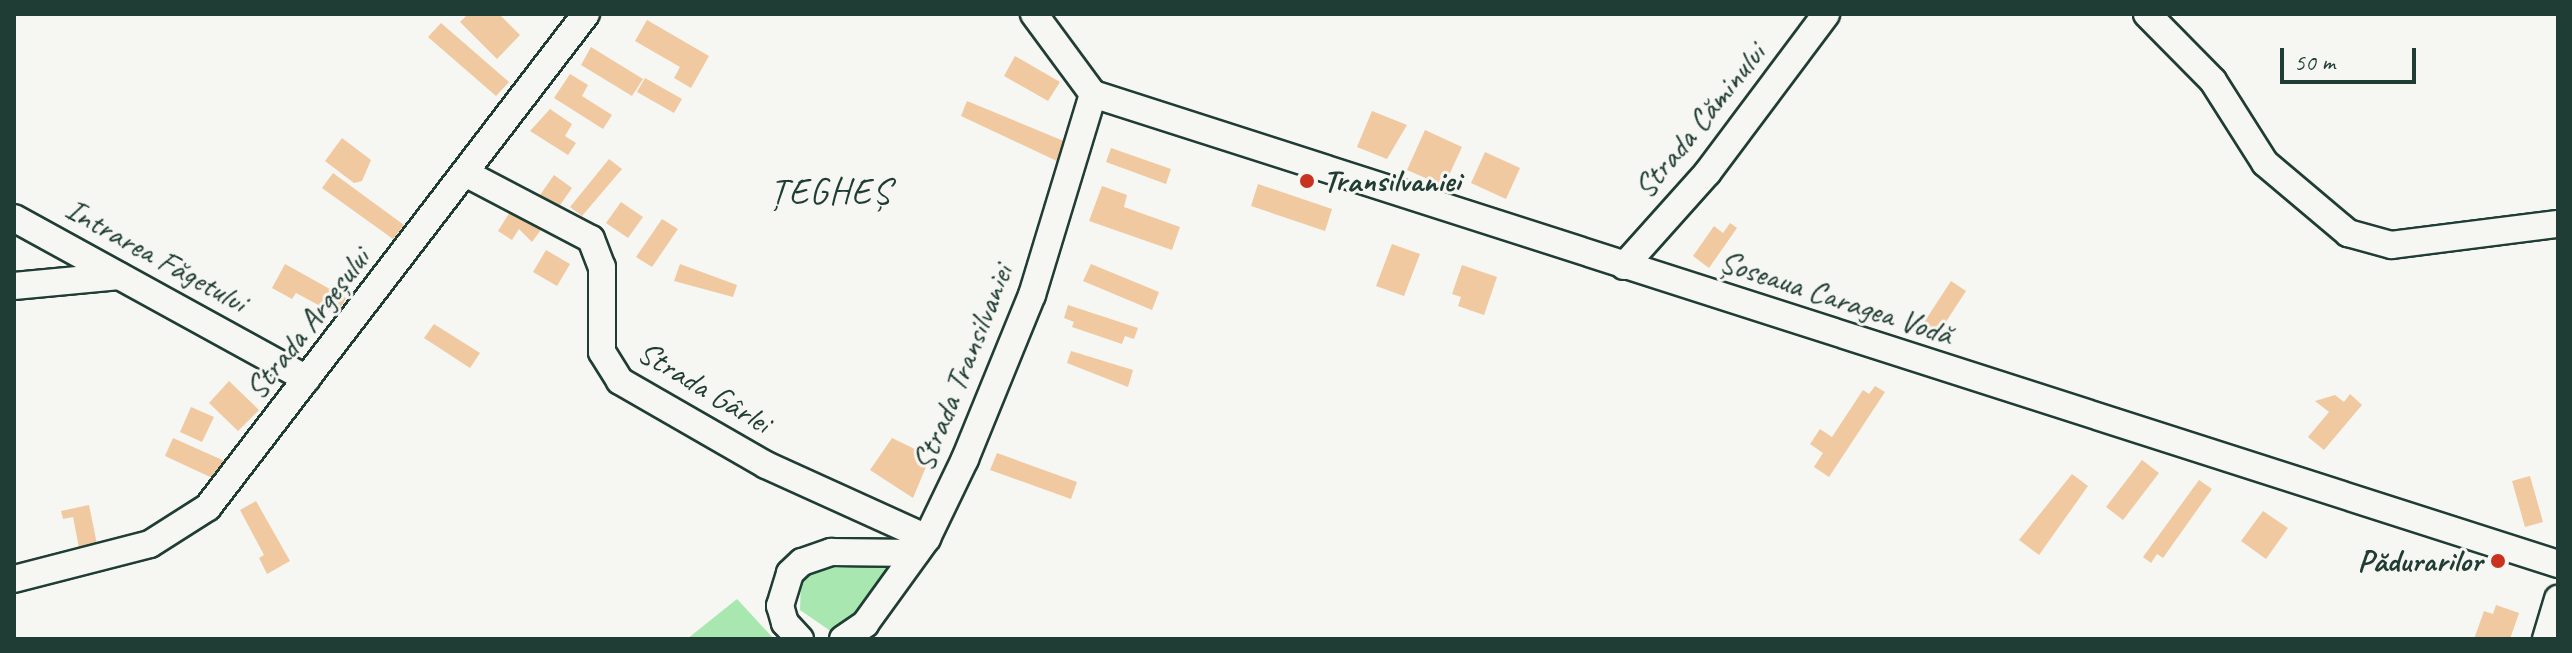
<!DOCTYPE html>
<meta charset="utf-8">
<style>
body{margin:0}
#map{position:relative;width:2572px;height:653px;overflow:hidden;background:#f6f6f2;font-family:Caveat,sans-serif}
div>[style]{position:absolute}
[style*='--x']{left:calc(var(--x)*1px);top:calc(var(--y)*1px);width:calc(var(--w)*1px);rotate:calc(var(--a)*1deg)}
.green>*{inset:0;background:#a8e7af}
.building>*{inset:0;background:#f1c9a1}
.roads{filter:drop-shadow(2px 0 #1f3d34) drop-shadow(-2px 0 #1f3d34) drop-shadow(0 2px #1f3d34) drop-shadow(0 -2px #1f3d34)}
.minor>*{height:26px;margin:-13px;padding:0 13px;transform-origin:13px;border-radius:13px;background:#f6f6f2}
.dots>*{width:22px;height:22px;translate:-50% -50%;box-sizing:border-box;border:4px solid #f6f6f2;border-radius:50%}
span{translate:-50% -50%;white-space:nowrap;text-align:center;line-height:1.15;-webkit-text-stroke:6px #f6f6f2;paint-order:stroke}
.street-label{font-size:32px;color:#1f3d34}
.poi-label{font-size:32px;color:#1f3d34;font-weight:700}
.left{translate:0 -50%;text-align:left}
.right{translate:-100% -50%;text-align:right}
.quarter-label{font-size:36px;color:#1f3d34;letter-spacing:2px}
.frame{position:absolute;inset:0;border:16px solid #1f3d34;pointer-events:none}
.scale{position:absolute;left:2280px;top:48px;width:136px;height:36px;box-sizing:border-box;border:4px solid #1f3d34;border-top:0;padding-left:10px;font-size:24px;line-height:28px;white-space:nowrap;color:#1f3d34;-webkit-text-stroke:6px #f6f6f2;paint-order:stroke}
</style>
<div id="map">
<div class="green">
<i style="clip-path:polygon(893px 562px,875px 596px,832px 632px,800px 610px,801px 582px,823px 564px)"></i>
<i style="clip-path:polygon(737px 599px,774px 639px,687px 639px)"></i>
</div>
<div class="building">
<i style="clip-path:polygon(468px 14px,499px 14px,520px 35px,497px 59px,460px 22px)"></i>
<i style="clip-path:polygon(647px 20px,709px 56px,691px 88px,674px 78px,680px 67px,635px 41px)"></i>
<i style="clip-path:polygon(441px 23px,509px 82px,496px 96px,428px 37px)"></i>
<i style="clip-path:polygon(591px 47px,643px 79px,632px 96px,581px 65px)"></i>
<i style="clip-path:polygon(1015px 56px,1060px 82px,1048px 101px,1004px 76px)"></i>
<i style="clip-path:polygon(570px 74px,588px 85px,582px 96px,612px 115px,603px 129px,554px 98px)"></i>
<i style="clip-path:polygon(645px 78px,682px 99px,674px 113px,637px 92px)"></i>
<i style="clip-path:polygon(967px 101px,1066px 142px,1059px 162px,961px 116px)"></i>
<i style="clip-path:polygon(550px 109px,572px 124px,565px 136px,576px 143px,568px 155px,530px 131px)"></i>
<i style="clip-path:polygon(1372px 111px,1407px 125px,1387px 159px,1357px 147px)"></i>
<i style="clip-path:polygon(1425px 130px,1462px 147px,1444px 186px,1407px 170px)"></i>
<i style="clip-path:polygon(342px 138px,371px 160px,362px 181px,354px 183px,325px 161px)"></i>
<i style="clip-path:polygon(1111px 148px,1171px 169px,1166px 184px,1106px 162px)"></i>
<i style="clip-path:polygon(1485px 152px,1520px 168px,1506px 199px,1471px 183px)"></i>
<i style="clip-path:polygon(609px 159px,622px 169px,582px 216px,570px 207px)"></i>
<i style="clip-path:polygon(333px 173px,404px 225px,393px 239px,322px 188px)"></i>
<i style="clip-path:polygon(554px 175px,572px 188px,558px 208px,540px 195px)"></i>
<i style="clip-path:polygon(1258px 184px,1332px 209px,1325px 231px,1251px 206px)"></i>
<i style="clip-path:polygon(1102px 186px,1127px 195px,1124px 207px,1180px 227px,1172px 250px,1089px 221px)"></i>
<i style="clip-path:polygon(516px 202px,546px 223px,532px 242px,519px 229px,512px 240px,498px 231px)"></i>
<i style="clip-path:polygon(621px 202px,643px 217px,628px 238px,606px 223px)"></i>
<i style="clip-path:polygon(662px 219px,678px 229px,652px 267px,636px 257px)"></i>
<i style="clip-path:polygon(1730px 223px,1737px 228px,1709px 268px,1693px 256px,1714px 226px,1723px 233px)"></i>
<i style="clip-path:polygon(1392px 244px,1420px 254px,1404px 296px,1376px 286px)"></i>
<i style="clip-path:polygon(546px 250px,570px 264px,557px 286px,533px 272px)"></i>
<i style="clip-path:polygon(285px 264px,346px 298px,337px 315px,296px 293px,292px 299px,272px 288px)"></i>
<i style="clip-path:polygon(680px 264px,737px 285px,733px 297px,674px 281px)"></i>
<i style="clip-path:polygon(1091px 264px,1159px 292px,1152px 310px,1083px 281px)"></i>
<i style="clip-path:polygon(1462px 265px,1497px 277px,1484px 315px,1458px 306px,1461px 297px,1452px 294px)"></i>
<i style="clip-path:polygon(1951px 281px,1966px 291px,1936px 337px,1921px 327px)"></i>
<i style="clip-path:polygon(1068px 305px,1138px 328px,1134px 339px,1125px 336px,1122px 344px,1072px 327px,1074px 322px,1064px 318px)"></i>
<i style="clip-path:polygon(434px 324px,480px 353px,470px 368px,424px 338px)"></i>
<i style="clip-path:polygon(1071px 351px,1133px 370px,1128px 387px,1067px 363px)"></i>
<i style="clip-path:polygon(229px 381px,259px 410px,238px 431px,209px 403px)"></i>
<i style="clip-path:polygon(1875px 386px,1885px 392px,1829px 477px,1814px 467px,1823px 453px,1810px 444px,1820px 429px,1832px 437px,1863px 390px,1869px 394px)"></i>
<i style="clip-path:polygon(2350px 394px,2362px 405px,2324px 450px,2308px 437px,2329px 412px,2315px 401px,2335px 395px,2344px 402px)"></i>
<i style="clip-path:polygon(191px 407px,214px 417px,202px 442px,180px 432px)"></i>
<i style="clip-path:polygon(173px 438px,229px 463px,221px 482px,165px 456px)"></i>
<i style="clip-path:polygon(892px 438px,923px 453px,921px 458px,928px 462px,913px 498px,870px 470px)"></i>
<i style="clip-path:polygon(997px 453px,1077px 482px,1071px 499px,990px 470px)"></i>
<i style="clip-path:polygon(2142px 460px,2159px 473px,2123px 520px,2106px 507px)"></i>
<i style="clip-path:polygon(2072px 474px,2088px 486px,2039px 555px,2019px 540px)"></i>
<i style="clip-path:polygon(2530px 476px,2543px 522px,2525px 527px,2512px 481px)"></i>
<i style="clip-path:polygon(2199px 480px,2212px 489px,2163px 558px,2157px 554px,2151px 563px,2143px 557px)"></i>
<i style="clip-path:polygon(256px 501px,290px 561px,267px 574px,259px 558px,264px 555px,240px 510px)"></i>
<i style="clip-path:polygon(89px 505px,97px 544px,79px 548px,73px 517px,63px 519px,61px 511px)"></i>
<i style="clip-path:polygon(2263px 511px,2288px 528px,2266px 559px,2241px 541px)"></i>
<i style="clip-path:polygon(2496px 605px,2519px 613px,2510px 639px,2474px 639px,2484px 611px,2493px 614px)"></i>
</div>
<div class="roads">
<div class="minor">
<i style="--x:1034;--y:14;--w:99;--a:53.6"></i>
<i style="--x:2147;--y:14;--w:94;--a:45.4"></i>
<i style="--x:2213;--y:81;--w:97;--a:57.6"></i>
<i style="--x:2265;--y:163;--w:109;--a:40.1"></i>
<i style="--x:2348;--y:233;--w:45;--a:15.6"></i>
<i style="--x:2391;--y:245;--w:168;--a:-7.2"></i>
<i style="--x:1093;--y:94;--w:1539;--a:17.79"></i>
<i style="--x:467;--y:174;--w:140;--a:27.7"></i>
<i style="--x:591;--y:239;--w:30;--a:69"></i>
<i style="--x:602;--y:267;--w:85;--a:90"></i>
<i style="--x:602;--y:352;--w:34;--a:58"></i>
<i style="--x:620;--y:381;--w:168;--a:29.9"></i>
<i style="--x:766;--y:465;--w:177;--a:24.4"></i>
<i style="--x:14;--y:218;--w:334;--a:28.8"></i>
<i style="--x:1624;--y:266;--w:126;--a:-48.2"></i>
<i style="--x:1708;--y:172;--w:197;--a:-53.2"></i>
<i style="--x:14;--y:286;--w:106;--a:-5.4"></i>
<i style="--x:14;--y:579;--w:140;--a:-14.4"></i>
<i style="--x:150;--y:544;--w:69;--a:-32.5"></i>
<i style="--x:208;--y:507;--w:621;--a:-52.52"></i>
<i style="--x:800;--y:639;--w:22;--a:-133"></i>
<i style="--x:785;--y:623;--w:18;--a:-106"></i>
<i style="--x:780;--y:606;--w:34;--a:-73"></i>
<i style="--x:790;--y:573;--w:16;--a:-43"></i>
<i style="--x:802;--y:562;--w:31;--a:-19"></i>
<i style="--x:831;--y:552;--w:85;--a:0.7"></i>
<i style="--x:843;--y:639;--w:27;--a:-34"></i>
<i style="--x:865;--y:624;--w:106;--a:-54.2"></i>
<i style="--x:927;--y:538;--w:88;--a:-64.3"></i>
<i style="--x:965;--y:459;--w:177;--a:-67.8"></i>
<i style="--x:1032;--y:295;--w:210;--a:-73.1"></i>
<i style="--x:2546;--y:639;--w:42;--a:-73.3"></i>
</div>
</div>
<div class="dots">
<i style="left:1307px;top:181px;background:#c8321e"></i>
<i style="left:2498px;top:561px;background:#c8321e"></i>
</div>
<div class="street-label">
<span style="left:1700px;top:121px;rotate:-51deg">Strada Căminului</span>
<span style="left:156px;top:256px;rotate:29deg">Intrarea Făgetului</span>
<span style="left:1836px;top:298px;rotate:18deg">Șoseaua Caragea Vodă</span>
<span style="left:308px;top:324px;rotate:-52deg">Strada Argeșului</span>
<span style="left:963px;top:368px;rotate:-68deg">Strada Transilvaniei</span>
<span style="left:704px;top:388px;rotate:31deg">Strada Gârlei</span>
</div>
<div class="poi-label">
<span class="left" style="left:1323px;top:181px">Transilvaniei</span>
<span class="right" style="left:2482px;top:561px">Pădurarilor</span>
</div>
<div class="quarter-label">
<span style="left:831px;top:192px">ȚEGHEȘ</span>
</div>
<div class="frame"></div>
<div class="scale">50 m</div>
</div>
